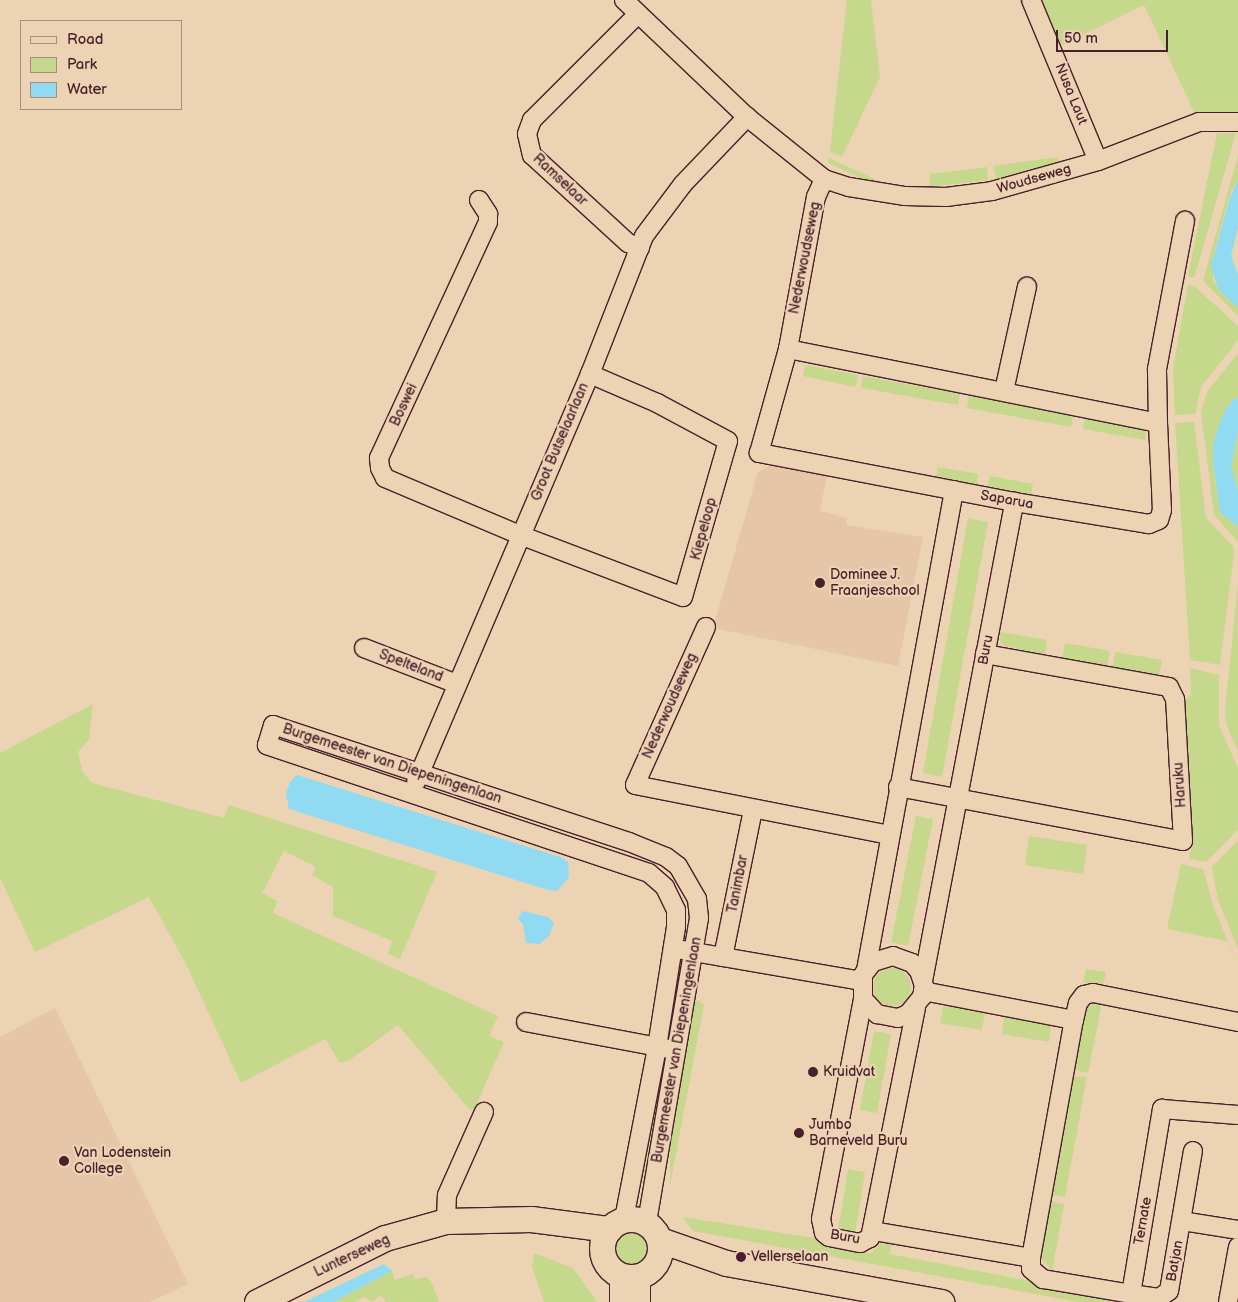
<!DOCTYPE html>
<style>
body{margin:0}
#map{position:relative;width:1238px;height:1302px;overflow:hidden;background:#ebd3b4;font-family:"Balsamiq Sans",sans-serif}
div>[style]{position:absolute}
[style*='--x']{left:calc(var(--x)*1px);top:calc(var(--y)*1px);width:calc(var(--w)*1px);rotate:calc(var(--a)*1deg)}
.built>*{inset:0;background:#e6c6a9}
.green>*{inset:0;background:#c6d88c}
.round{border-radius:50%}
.water>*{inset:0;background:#90dbf1}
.roads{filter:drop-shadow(1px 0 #4a1f2b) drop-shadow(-1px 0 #4a1f2b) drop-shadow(0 1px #4a1f2b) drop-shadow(0 -1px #4a1f2b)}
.minor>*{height:18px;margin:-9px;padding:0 9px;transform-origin:9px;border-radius:9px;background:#ebd3b4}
.tertiary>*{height:21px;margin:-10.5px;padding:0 10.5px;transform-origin:10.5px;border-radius:10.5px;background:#ebd3b4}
.secondary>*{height:25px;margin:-12.5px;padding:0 12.5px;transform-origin:12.5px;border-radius:12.5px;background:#ebd3b4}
.secondary>.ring{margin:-12.5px;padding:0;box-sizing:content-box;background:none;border:25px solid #ebd3b4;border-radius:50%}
.dots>*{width:14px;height:14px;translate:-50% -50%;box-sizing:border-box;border:2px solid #ebd3b4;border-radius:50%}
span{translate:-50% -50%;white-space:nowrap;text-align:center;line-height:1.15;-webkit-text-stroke:4.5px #ebd3b4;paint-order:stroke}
.street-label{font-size:14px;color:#4a1f2b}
.poi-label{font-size:14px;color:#4a1f2b}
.left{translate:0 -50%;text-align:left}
.legend{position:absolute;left:20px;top:20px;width:162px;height:90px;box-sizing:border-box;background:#ebd3b4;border:1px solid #ab8b7d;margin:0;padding:6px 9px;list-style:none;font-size:15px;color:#4a1f2b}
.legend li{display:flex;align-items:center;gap:10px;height:25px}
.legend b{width:25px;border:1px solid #ab8b7d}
.scale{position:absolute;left:1056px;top:30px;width:112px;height:22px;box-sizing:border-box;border:2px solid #4a1f2b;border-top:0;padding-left:6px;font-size:15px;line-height:18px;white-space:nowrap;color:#4a1f2b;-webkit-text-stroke:4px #ebd3b4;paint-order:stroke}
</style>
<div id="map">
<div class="built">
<i style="clip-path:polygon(776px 463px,827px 474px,820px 511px,847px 518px,846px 525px,923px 537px,898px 666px,713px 628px,758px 472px)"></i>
<i style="clip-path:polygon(55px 1008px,188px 1284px,150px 1302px,0 1302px,0 1037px)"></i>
</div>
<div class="green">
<i style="clip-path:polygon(847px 0,871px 0,880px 77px,842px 157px,830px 151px)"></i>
<i style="clip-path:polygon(1039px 0,1238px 0,1238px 116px,1196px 116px,1144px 5px,1060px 46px)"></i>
<i style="clip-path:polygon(1217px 133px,1236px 133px,1194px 278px,1188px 276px)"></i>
<i style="clip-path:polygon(1238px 155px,1238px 180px,1231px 191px,1214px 252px,1213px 280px,1218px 289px,1238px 308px,1238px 316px,1203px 281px)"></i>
<i style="clip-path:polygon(1058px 157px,1059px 163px,996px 179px,993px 166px)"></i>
<i style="clip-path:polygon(829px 158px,883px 183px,905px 187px,904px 190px,882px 188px,828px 163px)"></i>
<i style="clip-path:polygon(987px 167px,988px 180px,929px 187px,930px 174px)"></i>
<i style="clip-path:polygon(1188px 285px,1194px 286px,1238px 326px,1238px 340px,1201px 387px,1195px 414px,1175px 415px,1173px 368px)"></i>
<i style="clip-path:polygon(1238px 353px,1238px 396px,1227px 407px,1213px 445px,1213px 462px,1216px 489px,1233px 524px,1238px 527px,1238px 542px,1214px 515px,1201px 411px,1207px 392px)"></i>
<i style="clip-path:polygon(805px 365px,858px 375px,855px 387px,803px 376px)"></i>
<i style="clip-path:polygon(863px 376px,960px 394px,958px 405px,861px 388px)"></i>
<i style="clip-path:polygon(969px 396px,1073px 415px,1071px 427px,967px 408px)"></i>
<i style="clip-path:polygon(1085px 417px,1145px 428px,1146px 440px,1083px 429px)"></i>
<i style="clip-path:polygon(1194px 422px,1206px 518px,1233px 546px,1234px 554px,1220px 665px,1190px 660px,1175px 423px)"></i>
<i style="clip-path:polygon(1238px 432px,1238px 491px,1231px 466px)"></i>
<i style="clip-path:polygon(938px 467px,978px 474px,977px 484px,936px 477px)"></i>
<i style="clip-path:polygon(990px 476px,1033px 484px,1031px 494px,988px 486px)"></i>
<i style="clip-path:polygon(968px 518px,988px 522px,942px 777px,923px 773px)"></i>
<i style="clip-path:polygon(1238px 583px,1238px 751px,1226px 724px,1225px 711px)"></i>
<i style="clip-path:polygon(1000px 632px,1047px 640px,1045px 654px,1005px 646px,1000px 642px)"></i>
<i style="clip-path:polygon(1065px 643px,1110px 651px,1107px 667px,1062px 659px)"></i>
<i style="clip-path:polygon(1115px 652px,1162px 660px,1159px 676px,1113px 668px)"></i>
<i style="clip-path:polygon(1190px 668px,1219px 675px,1219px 725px,1238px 768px,1238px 830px,1206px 862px,1189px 859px,1192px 844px,1181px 704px,1191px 694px)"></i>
<i style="clip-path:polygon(93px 704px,89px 739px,78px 752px,82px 771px,92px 783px,224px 818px,229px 805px,437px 872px,400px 959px,388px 954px,392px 941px,333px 916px,333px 887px,312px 875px,316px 867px,284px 851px,262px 893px,277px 901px,273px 913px,498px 1016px,489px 1036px,504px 1042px,474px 1110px,470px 1110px,398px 1025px,348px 1061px,340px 1063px,325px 1039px,241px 1083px,186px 964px,149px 897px,35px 952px,0 878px,0 753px)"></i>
<i style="clip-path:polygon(916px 816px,933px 819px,908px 946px,891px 942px)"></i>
<i style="clip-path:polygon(1029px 836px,1087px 845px,1083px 874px,1025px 865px)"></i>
<i style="clip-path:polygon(1238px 840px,1238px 949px,1218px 900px,1212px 867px)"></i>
<i style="clip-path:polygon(1181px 864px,1203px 869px,1213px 905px,1238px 966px,1227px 941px,1167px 929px)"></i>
<i class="round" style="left:873px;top:968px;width:38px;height:38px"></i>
<i style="clip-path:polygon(1086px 969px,1106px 972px,1103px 986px,1083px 982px)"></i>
<i style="clip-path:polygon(698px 1000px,704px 1005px,670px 1185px,670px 1124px,692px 1004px)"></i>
<i style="clip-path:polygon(1094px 1001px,1102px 1003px,1088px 1073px,1074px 1070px,1086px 1009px)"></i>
<i style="clip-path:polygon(943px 1006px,985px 1012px,982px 1030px,940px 1023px)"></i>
<i style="clip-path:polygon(1004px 1017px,1051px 1025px,1049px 1042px,1002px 1034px)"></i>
<i style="clip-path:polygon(874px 1031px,891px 1034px,877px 1113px,860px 1110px)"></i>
<i style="clip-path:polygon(659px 1063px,669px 1065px,647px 1183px,637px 1181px)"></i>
<i style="clip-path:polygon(1074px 1076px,1087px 1077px,1065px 1197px,1051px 1195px)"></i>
<i style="clip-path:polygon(848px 1169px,865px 1172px,855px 1234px,838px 1231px)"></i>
<i style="clip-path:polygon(1050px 1201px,1064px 1204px,1052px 1271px,1041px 1259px)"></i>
<i style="clip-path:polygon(683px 1217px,814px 1238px,825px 1247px,865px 1253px,871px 1253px,884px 1240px,892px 1242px,890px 1254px,1108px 1296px,1106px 1302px,1079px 1302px,693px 1231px)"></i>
<i class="round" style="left:610px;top:1228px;width:40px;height:40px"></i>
<i style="clip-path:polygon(534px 1253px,573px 1268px,597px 1302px,544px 1302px,532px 1267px)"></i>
<i style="clip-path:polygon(392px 1271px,395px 1280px,413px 1274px,415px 1279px,426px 1277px,431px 1281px,439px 1302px,386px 1302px,381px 1295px,372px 1302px,365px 1297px,355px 1302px,333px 1302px)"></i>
</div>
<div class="water">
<i style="clip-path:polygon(1238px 180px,1238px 228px,1231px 256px,1238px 274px,1238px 308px,1218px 289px,1211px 266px,1230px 197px)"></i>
<i style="clip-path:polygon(1238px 396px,1238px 432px,1231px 466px,1238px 491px,1238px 527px,1220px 512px,1213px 462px,1213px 445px,1219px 424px,1227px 407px)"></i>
<i style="clip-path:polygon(297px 775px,560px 857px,568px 862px,569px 877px,557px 891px,548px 890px,289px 809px,286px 794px,290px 782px)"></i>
<i style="clip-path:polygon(522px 911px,548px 917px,554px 923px,549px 936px,540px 944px,526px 943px,523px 924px,518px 919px)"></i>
<i style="clip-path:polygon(384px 1264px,392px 1271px,333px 1302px,304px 1302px)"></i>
</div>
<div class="roads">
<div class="minor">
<i style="--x:624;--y:0;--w:170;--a:43.6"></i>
<i style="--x:747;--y:117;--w:99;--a:38.8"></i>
<i style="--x:824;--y:179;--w:26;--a:18"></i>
<i style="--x:849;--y:187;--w:57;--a:9.1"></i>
<i style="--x:905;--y:196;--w:41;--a:1.4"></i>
<i style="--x:946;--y:197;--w:46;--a:-7.4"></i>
<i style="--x:992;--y:191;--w:110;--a:-15.8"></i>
<i style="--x:1098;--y:161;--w:108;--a:-21.1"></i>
<i style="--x:1199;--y:122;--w:39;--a:0"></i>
<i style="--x:1031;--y:0;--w:174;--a:67.4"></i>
<i style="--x:638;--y:14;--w:150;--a:135"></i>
<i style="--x:532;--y:120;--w:15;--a:110"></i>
<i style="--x:527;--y:134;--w:22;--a:77"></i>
<i style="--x:532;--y:155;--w:130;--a:42.5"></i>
<i style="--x:628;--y:243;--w:13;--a:23"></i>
<i style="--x:479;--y:200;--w:17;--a:57"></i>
<i style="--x:488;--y:214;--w:8;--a:90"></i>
<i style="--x:488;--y:222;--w:260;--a:114.8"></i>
<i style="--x:379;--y:458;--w:10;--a:84"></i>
<i style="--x:380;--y:468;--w:11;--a:63"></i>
<i style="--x:385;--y:478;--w:147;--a:22.9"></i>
<i style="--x:520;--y:535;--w:174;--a:20.8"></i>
<i style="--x:683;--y:597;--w:162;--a:-73.9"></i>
<i style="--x:728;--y:441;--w:81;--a:-151.8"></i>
<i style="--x:657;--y:403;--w:73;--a:-156.6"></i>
<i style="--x:788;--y:349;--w:377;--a:11.3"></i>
<i style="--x:1158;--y:423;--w:87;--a:87.4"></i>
<i style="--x:1162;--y:510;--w:10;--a:107"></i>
<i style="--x:1159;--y:520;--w:11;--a:158"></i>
<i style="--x:1149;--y:524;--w:137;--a:-170.7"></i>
<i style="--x:1014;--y:502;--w:260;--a:-169.1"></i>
<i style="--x:759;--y:453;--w:108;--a:-74.4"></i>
<i style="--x:788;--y:349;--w:155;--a:-79.6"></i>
<i style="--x:816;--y:197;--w:20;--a:-66"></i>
<i style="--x:1004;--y:391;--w:107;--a:-77.6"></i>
<i style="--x:1158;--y:423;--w:54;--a:-91.1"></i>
<i style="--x:1157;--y:369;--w:151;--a:-79.3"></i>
<i style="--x:706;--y:627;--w:173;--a:114.2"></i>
<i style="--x:635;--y:785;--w:260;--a:11.1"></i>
<i style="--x:364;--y:648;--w:100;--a:21.2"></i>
<i style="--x:416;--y:782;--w:444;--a:-66.9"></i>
<i style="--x:590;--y:374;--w:148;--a:-68.6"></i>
<i style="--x:644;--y:236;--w:65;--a:-53.1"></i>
<i style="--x:683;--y:184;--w:93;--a:-46.3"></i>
<i style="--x:898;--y:787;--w:290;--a:10.7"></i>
<i style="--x:1183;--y:841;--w:142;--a:-93.2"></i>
<i style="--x:1175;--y:699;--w:13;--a:-117"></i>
<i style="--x:1169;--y:687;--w:187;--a:-169.8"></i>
<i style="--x:682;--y:950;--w:183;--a:9.8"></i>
<i style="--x:723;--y:957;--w:150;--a:-78.5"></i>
<i style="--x:866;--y:970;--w:488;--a:-79.6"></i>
<i style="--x:923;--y:981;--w:488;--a:-79.2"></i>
<i style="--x:923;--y:991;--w:154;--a:10.9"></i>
<i style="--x:1074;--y:1020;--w:17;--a:-77"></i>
<i style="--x:1078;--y:1003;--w:10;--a:-53"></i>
<i style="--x:1084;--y:995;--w:9;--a:-13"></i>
<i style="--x:1093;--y:993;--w:148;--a:11.3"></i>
<i style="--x:863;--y:999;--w:21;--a:47"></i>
<i style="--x:877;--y:1014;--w:21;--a:11"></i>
<i style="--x:898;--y:1018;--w:11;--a:-22"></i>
<i style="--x:908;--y:1014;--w:22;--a:-51"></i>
<i style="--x:922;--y:997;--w:11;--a:-80"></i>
<i style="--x:924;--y:986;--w:16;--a:-108"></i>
<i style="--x:919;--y:971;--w:11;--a:-131"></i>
<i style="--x:912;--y:963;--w:20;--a:-160"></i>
<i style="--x:893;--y:956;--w:21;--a:163"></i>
<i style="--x:873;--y:962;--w:16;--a:128"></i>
<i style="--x:863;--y:975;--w:24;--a:90"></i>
<i style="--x:863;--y:999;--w:224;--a:100.8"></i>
<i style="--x:821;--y:1219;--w:14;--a:78"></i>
<i style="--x:824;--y:1233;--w:6;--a:39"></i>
<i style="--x:829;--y:1237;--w:32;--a:11"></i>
<i style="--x:860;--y:1243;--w:11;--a:-27"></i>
<i style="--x:870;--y:1238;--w:235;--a:-78.7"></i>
<i style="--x:526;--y:1022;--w:146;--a:10.7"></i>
<i style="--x:624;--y:1219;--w:175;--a:-79.1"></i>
<i style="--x:657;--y:1047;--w:121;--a:-81"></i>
<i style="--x:676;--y:927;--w:17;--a:-90"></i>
<i style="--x:676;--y:910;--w:25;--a:-116"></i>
<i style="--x:665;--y:887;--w:21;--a:-139"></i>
<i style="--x:649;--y:873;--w:403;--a:-161.5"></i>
<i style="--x:267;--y:745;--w:21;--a:-73"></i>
<i style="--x:273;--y:725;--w:375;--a:18.2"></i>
<i style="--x:629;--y:842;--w:40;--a:22"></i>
<i style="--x:666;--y:857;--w:15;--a:37"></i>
<i style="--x:678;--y:866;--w:38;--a:60"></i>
<i style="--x:697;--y:899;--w:19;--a:84"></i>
<i style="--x:699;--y:918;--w:309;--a:99.7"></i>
<i style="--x:446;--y:1221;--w:26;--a:-88"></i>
<i style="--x:447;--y:1195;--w:91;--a:-66"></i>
<i style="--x:1182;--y:1221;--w:57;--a:9.1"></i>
<i style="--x:873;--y:1231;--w:160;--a:9.7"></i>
<i style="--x:1031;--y:1258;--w:242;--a:-79.8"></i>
<i style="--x:1031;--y:1258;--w:11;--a:90"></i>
<i style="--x:1031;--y:1269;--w:16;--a:40"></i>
<i style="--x:1043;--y:1279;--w:89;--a:9.7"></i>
<i style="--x:1131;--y:1294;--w:188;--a:-80.5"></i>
<i style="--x:1162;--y:1109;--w:76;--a:4.5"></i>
<i style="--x:1131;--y:1294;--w:28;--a:8"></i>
<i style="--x:1159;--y:1298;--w:12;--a:-35"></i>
<i style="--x:1169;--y:1291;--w:142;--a:-80.3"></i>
<i style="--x:1228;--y:1302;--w:56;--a:-79.7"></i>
</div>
<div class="tertiary">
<i style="--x:639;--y:1276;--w:26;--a:90"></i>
<i style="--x:620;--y:1302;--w:27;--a:-90"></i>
</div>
<div class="secondary">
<i class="ring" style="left:602px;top:1219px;width:33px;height:33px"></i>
<i style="--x:660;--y:1240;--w:70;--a:19.2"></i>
<i style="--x:726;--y:1263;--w:219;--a:10.3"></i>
<i style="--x:257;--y:1302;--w:143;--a:-26.6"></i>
<i style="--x:385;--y:1238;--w:63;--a:-15.6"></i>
<i style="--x:446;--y:1221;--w:85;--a:-1.3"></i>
<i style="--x:531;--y:1219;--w:79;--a:7.3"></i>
</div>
</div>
<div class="dots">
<i style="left:820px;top:583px;background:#4a1f2b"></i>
<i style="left:813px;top:1072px;background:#4a1f2b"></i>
<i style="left:799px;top:1133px;background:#4a1f2b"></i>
<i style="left:64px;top:1161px;background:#4a1f2b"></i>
<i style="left:741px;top:1257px;background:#4a1f2b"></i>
</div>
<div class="street-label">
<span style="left:1071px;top:94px;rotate:68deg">Nusa Laut</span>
<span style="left:1034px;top:179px;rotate:-16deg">Woudseweg</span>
<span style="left:560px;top:180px;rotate:43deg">Ramselaar</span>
<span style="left:805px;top:258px;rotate:-79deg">Nederwoudseweg</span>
<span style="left:404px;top:405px;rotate:-65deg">Boswei</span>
<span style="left:560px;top:442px;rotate:-67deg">Groot Butselaarlaan</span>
<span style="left:1007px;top:500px;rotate:10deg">Saparua</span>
<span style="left:704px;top:529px;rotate:-75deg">Kiepeloop</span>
<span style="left:986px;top:650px;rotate:-79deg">Buru</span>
<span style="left:411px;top:666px;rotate:21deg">Spelteland</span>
<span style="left:670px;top:706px;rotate:-66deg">Nederwoudseweg</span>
<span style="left:392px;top:764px;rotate:18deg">Burgemeester van Diepeningenlaan</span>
<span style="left:1180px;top:785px;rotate:-94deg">Haruku</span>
<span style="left:738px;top:884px;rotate:-79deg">Tanimbar</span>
<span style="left:677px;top:1050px;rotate:-80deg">Burgemeester van Diepeningenlaan</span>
<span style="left:1143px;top:1221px;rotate:-80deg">Ternate</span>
<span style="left:845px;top:1237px;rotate:10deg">Buru</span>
<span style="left:352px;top:1256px;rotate:-25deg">Lunterseweg</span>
<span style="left:1175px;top:1261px;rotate:-80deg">Batjan</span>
</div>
<div class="poi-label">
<span class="left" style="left:830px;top:583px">Dominee J.<br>Fraanjeschool</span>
<span class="left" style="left:823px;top:1072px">Kruidvat</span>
<span class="left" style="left:809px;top:1133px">Jumbo<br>Barneveld Buru</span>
<span class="left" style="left:74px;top:1161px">Van Lodenstein<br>College</span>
<span class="left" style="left:751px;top:1257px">Vellerselaan</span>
</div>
<ul class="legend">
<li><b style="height:6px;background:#ebd3b4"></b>Road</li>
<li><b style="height:14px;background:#c6d88c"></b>Park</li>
<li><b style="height:14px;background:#90dbf1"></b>Water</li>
</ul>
<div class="scale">50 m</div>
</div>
